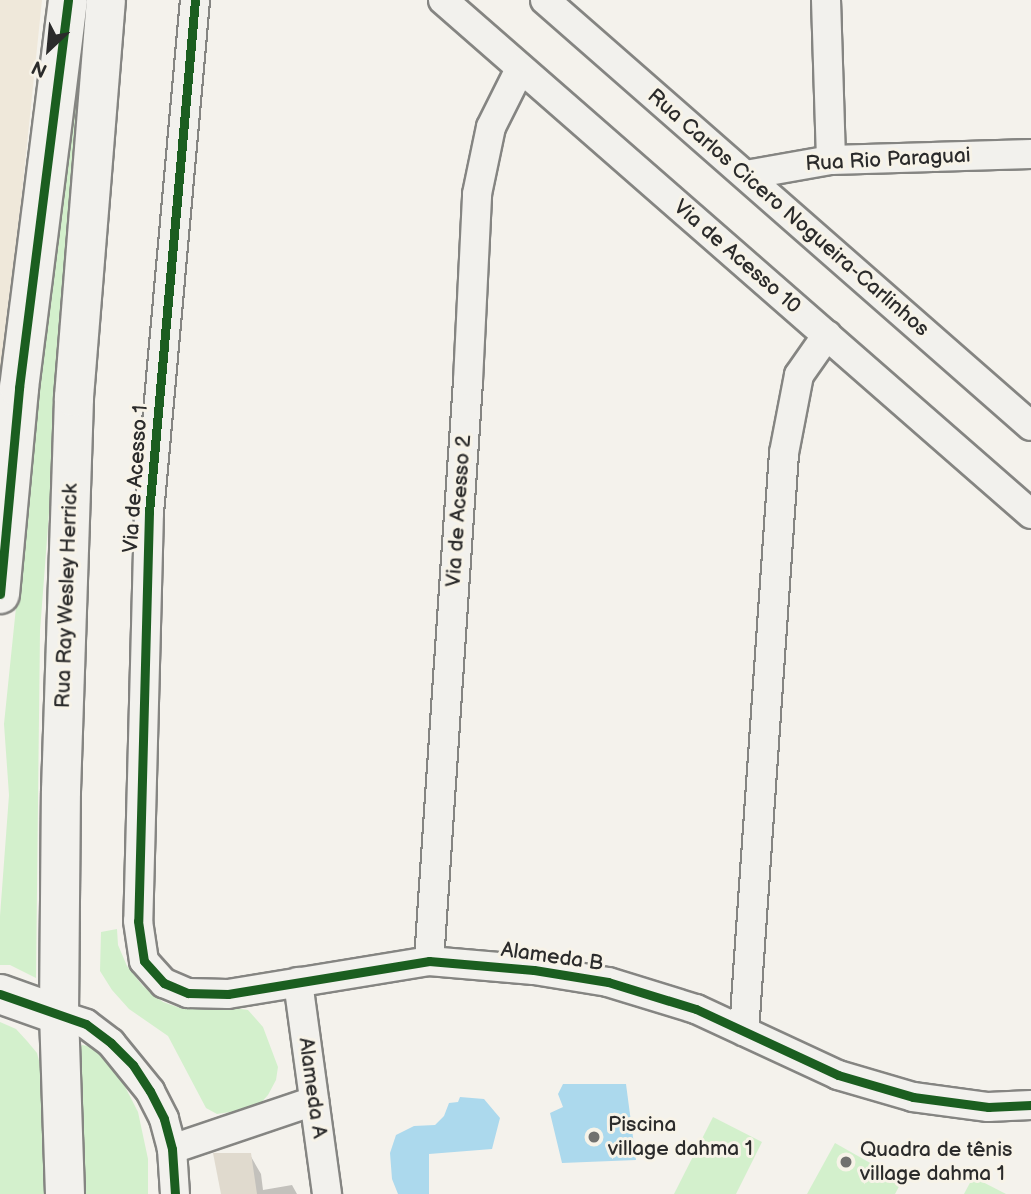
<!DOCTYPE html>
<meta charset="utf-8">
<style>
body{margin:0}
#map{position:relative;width:1031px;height:1194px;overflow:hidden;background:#f4f2ec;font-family:"Balsamiq Sans",sans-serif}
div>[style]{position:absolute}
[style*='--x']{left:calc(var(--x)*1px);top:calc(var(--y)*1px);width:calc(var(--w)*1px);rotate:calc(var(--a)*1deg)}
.built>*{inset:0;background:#efe8da}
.green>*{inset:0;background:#d3f0cc}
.water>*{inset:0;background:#acd9ed}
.shadow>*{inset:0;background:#0003}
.building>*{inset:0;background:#e0dace}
.roads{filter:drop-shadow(2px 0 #858582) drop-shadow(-2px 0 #858582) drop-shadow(0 2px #858582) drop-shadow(0 -2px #858582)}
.street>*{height:28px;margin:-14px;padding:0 14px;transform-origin:14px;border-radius:14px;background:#f2f1ed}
.secondary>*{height:38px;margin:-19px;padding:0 19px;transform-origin:19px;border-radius:19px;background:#f2f1ed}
.cycleway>*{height:9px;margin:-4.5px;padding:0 4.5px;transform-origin:4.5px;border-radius:4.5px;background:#1b5e20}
.dots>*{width:19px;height:19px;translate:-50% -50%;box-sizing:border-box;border:4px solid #f7f3e8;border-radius:50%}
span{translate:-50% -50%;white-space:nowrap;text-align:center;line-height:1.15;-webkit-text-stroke:6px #f7f3e8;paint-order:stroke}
.street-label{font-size:21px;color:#2b2b2b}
.poi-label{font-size:21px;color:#2b2b2b}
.left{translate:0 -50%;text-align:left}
.north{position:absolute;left:14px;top:14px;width:70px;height:70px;-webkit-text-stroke:5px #f7f3e8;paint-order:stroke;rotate:206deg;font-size:19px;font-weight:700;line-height:28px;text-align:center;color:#2b2b2b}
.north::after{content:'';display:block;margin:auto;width:24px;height:32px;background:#2b2b2b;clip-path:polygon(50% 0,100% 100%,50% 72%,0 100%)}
</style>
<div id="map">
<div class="built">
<i style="clip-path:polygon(0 0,42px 0,0 405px)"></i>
</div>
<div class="green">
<i style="clip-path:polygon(88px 0,40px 631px,36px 978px,10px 965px,0 965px,0 916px,9px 795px,4px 724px,36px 413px,67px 145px)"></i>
<i style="clip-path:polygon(117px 929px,118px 945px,127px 966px,143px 986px,163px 1002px,183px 1009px,229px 1007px,248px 1010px,263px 1027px,278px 1067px,276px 1080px,268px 1095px,256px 1108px,217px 1114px,206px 1108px,168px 1036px,129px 1009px,112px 990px,100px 971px,101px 932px)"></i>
<i style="clip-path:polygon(0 1022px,16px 1029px,27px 1041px,37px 1053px,43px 1077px,46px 1194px,0 1194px)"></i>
<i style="clip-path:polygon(82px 1045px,99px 1048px,118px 1073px,138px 1112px,148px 1159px,148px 1194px,80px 1194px,76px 1051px)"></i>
<i style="clip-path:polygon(713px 1117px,762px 1142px,736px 1194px,674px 1194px)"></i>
<i style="clip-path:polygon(835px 1143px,902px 1181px,895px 1194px,807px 1194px)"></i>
<i style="clip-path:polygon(973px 1177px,1006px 1194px,964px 1194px)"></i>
</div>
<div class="water">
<i style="clip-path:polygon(563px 1084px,626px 1084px,636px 1160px,562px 1163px,550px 1113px,563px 1107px,558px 1094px)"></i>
<i style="clip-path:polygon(460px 1097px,484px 1099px,500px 1118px,492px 1149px,429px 1154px,429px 1194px,398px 1194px,392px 1179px,390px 1153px,396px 1135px,414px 1126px,435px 1125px,444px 1116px,449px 1103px,458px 1102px)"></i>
</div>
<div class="shadow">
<i style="clip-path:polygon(250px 1155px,261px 1174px,263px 1190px,292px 1185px,297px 1194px,223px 1194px)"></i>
</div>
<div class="building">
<i style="clip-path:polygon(213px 1153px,251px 1153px,257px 1194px,221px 1194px)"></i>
</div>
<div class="roads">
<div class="street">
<i style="--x:195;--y:0;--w:514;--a:95.13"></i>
<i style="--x:149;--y:512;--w:409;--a:91.5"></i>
<i style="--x:138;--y:921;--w:40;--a:81.5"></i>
<i style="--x:144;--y:961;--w:30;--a:48"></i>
<i style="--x:164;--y:983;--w:26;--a:23"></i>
<i style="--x:188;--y:993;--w:40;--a:1.4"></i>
<i style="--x:228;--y:994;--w:204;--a:-9.3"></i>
<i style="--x:429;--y:961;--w:105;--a:4.9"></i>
<i style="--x:534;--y:970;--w:75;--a:9.2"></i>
<i style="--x:608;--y:982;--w:92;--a:17.1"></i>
<i style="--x:696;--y:1009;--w:157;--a:24.9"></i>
<i style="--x:838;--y:1075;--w:78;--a:16.3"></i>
<i style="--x:913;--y:1097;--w:76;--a:7.6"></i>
<i style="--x:988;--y:1107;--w:43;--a:-2.7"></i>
<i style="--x:443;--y:0;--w:781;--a:41.16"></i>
<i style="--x:545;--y:0;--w:646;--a:41.24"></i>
<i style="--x:826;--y:0;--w:160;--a:88.2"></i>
<i style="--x:746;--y:175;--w:86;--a:-10"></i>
<i style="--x:831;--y:160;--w:200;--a:-1.7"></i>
<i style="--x:429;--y:961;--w:581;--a:-86.15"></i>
<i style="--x:468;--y:381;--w:187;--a:-87.2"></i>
<i style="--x:477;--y:194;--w:68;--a:-78.2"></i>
<i style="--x:491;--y:127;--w:65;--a:-63.4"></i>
<i style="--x:298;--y:982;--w:214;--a:82.2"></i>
<i style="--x:59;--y:1015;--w:28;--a:18"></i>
<i style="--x:86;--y:1024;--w:31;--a:37"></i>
<i style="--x:111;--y:1043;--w:62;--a:50.9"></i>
<i style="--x:150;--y:1091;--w:31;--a:63"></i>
<i style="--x:164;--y:1119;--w:31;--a:75"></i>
<i style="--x:172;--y:1149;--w:45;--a:86.2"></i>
<i style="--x:744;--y:1031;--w:579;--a:-86.04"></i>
<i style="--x:784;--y:453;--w:79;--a:-79.1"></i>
<i style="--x:799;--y:375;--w:49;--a:-55"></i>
<i style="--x:172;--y:1149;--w:150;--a:-18.7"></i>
</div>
<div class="secondary">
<i style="--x:0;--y:594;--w:207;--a:-84.7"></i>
<i style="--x:19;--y:388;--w:391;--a:-82.8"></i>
<i style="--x:0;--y:994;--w:63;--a:19.6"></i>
<i style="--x:65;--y:1194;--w:179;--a:-91.9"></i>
<i style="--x:59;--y:1015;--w:224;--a:-89.5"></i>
<i style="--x:61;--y:791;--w:394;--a:-88.1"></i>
<i style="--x:74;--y:397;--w:398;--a:-85.4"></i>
</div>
</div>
<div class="cycleway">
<i style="--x:195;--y:0;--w:514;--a:95.13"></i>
<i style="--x:149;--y:512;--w:409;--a:91.5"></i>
<i style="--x:138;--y:921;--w:40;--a:81.5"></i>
<i style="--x:144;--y:961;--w:30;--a:48"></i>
<i style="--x:164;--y:983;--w:26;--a:23"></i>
<i style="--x:188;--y:993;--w:40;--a:1.4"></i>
<i style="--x:228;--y:994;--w:204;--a:-9.3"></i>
<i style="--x:429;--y:961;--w:105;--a:4.9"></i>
<i style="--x:534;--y:970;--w:75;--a:9.2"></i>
<i style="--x:608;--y:982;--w:92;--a:17.1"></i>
<i style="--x:696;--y:1009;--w:157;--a:24.9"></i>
<i style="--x:838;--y:1075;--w:78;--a:16.3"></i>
<i style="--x:913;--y:1097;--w:76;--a:7.6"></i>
<i style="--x:988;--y:1107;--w:43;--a:-2.7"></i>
<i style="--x:0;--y:594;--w:207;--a:-84.7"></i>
<i style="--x:19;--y:388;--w:391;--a:-82.8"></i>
<i style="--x:0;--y:994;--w:91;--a:19.2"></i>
<i style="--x:86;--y:1024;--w:31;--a:37"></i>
<i style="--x:111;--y:1043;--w:31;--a:45"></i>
<i style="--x:133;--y:1065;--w:31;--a:57"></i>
<i style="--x:150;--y:1091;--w:31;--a:63"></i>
<i style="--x:164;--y:1119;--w:31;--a:75"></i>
<i style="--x:172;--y:1149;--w:45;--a:86.2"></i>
</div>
<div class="dots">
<i style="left:594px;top:1137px;background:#71716f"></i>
<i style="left:846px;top:1162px;background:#71716f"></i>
</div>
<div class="street-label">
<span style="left:888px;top:160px;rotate:-3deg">Rua Rio Paraguai</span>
<span style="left:788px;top:213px;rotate:41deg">Rua Carlos Cicero Nogueira-Carlinhos</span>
<span style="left:737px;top:257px;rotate:41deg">Via de Acesso 10</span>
<span style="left:136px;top:479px;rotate:-86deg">Via de Acesso 1</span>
<span style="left:459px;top:511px;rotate:-86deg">Via de Acesso 2</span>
<span style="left:67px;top:596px;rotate:-88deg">Rua Ray Wesley Herrick</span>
<span style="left:552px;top:957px;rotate:8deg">Alameda B</span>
<span style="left:312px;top:1088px;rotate:82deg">Alameda A</span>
</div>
<div class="poi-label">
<span class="left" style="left:608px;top:1137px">Piscina<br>village dahma 1</span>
<span class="left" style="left:860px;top:1162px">Quadra de tênis<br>village dahma 1</span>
</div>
<div class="north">N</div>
</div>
